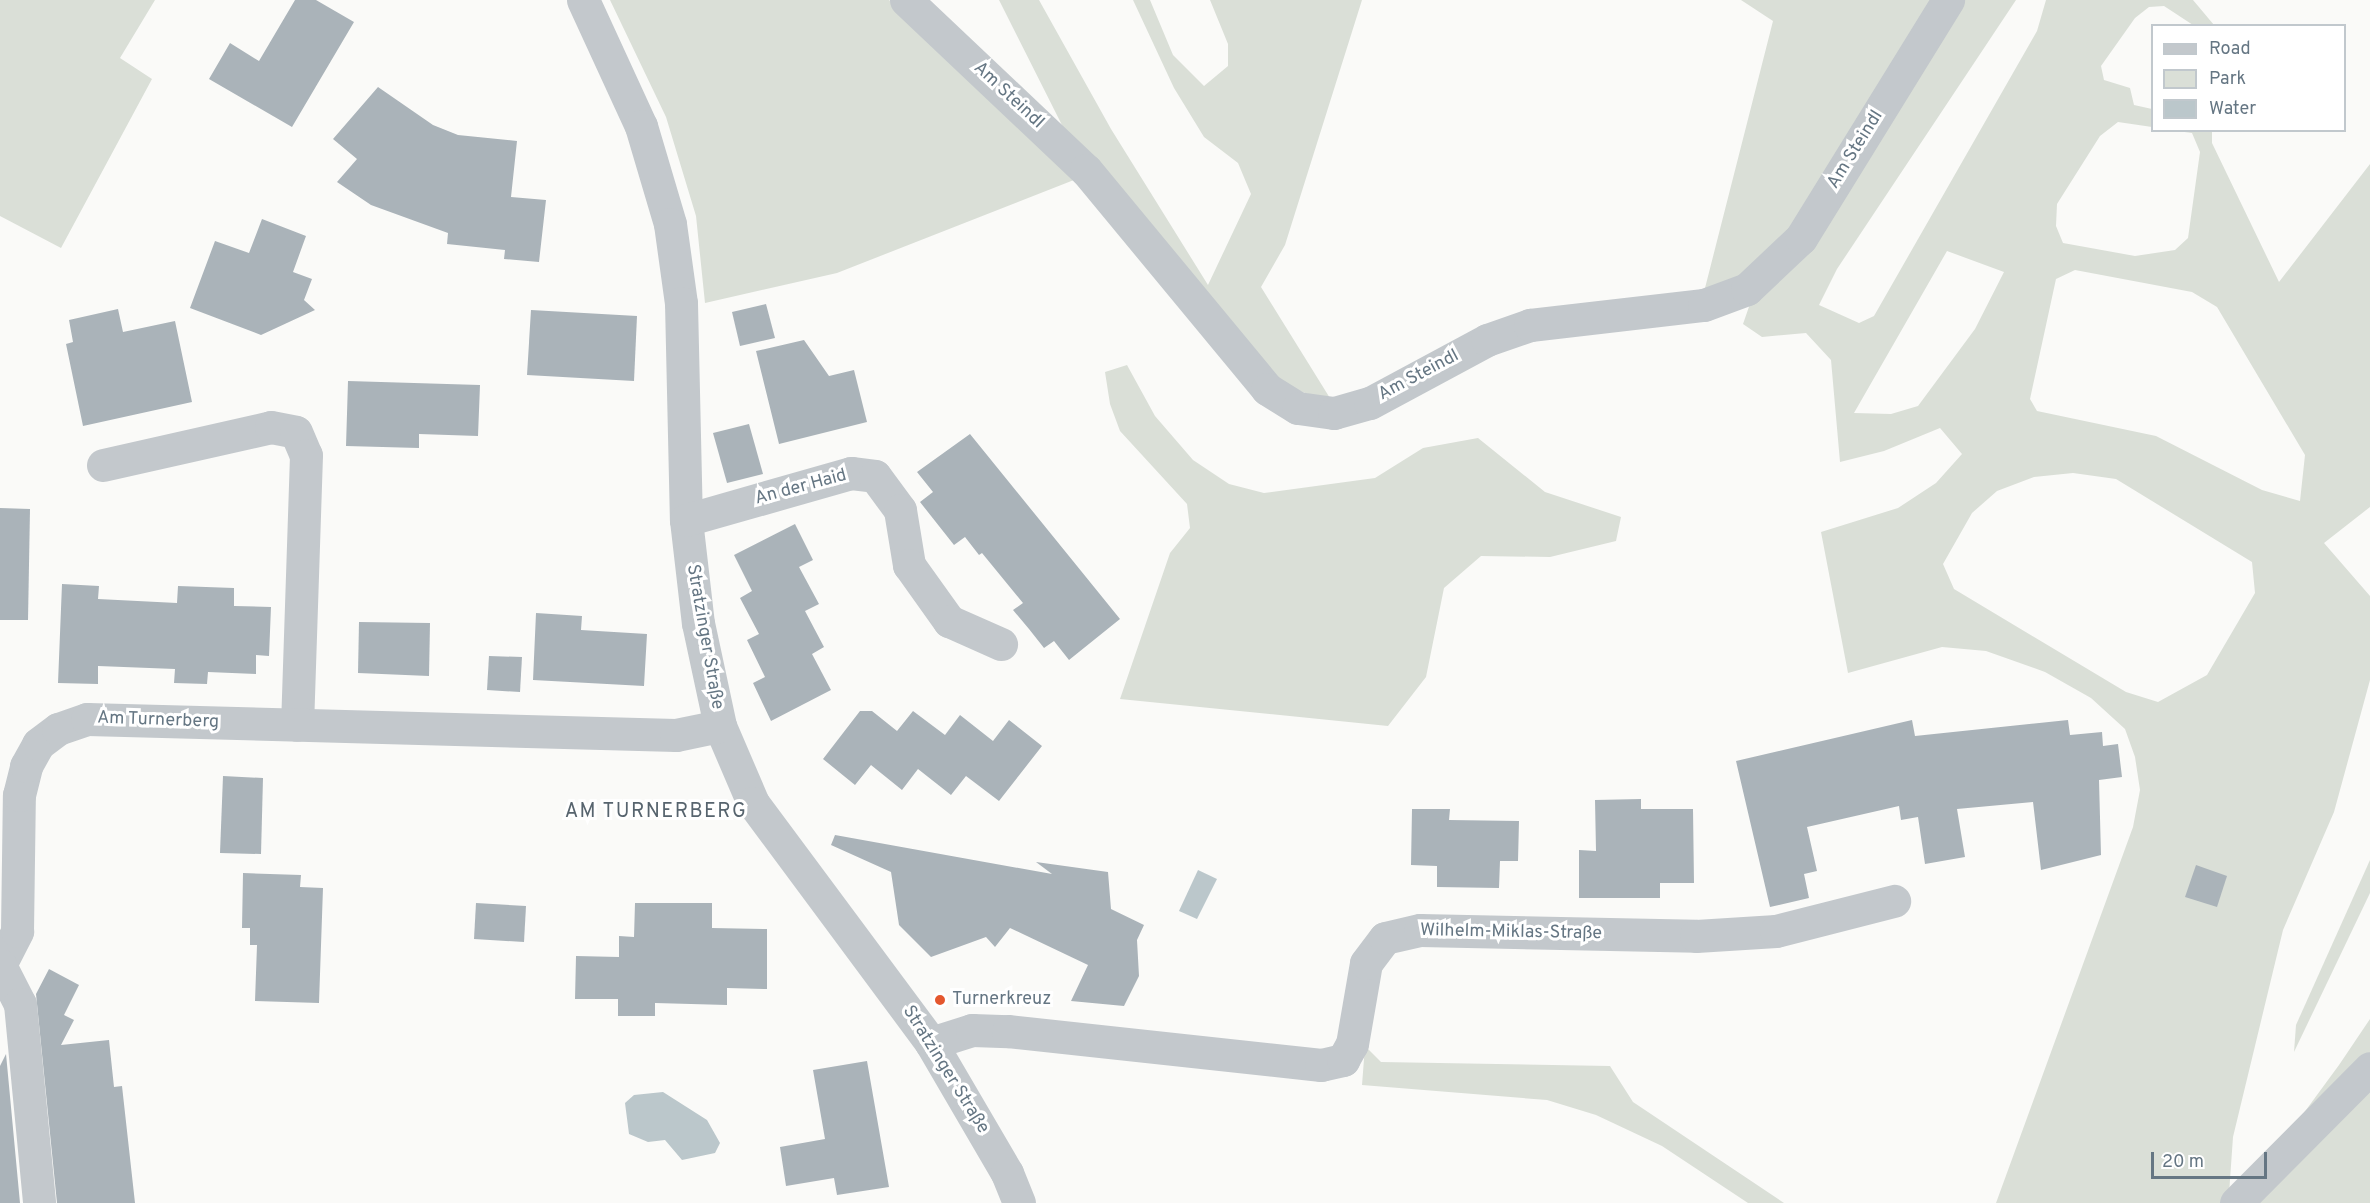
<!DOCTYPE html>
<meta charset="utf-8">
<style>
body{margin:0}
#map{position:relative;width:2370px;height:1203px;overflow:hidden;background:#fafaf8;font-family:Overpass,sans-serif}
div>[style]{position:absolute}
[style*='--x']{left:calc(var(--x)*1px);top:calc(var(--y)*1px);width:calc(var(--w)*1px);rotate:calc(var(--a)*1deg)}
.green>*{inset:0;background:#dadfd7}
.water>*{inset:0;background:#bbc7cb}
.building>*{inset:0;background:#aab3b9}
.minor>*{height:33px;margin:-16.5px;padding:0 16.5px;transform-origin:16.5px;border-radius:16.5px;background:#c3c8cc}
.dots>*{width:16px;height:16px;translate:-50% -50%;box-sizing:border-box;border:3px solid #fff;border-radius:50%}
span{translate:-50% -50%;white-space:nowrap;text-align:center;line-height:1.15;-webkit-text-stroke:6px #fff;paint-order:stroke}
.street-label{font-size:18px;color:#657683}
.poi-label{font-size:18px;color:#657683}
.left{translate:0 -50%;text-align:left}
.neighbourhood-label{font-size:20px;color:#57646e;letter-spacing:1.5px}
.legend{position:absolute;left:2151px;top:24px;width:195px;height:108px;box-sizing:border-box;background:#fff;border:2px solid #c1c8cd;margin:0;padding:8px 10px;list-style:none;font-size:18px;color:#657683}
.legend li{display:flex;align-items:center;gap:12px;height:30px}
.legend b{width:30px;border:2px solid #c1c8cd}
.scale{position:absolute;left:2151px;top:1152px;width:116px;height:27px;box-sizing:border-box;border:3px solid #657683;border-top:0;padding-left:8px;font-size:18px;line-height:21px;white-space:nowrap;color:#657683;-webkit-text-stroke:4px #fff;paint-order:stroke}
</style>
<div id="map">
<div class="green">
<i style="clip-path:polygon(0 0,155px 0,120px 58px,152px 79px,61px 248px,0 216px)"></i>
<i style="clip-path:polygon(610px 0,889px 0,1079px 178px,837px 273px,705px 303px,696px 216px,666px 117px)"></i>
<i style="clip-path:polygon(999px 0,1039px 0,1111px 129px,1208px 285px,1251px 194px,1238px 163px,1204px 137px,1174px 88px,1133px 0,1150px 0,1173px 55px,1204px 86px,1228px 66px,1228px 44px,1210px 0,1362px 0,1285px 245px,1261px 287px,1333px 403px,1272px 381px,1072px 145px)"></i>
<i style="clip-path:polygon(1741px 0,1934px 0,1794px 232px,1741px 280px,1704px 292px,1773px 21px)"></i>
<i style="clip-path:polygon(evenodd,1965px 0,2016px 0,1837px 269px,1819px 305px,1859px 323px,1874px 316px,2037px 31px,2046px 0,2193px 0,2214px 25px,2193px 25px,2164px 6px,2149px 7px,2135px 18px,2101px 66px,2104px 80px,2130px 88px,2134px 105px,2152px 109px,2152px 127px,2118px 122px,2100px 136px,2057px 204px,2056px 226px,2063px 243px,2135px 256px,2175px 250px,2188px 238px,2200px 152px,2192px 133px,2177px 131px,2212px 131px,2212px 143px,2279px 282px,2370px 164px,2370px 507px,2324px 543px,2370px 596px,2370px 680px,2334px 812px,2283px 930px,2233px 1137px,2229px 1194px,2222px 1203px,1996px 1203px,2133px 827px,2140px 790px,2135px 757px,2125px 729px,2091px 698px,2045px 672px,1986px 651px,1942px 647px,1848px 673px,1821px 532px,1898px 508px,1936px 483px,1962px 454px,1940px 428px,1884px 451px,1840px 462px,1831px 360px,1806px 333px,1762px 337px,1743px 324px,1752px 298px,1965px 0,1947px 251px,2004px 272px,1975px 329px,1918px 406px,1891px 414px,1854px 413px,1947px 251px,1965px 0,2075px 270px,2192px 292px,2217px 307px,2305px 455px,2300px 501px,2262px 490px,2156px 436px,2037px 411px,2030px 399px,2056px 279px,2075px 270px,1965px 0,2073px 473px,2116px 479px,2252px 562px,2255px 593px,2207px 675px,2158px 702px,2126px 692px,1954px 589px,1943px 564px,1972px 513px,1997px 491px,2034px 477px,2073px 473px)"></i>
<i style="clip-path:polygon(1127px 365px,1155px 416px,1193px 460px,1229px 484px,1264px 493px,1375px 478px,1423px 448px,1478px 438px,1545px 492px,1621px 517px,1616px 541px,1550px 557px,1481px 556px,1444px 588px,1426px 677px,1388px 726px,1120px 699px,1170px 553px,1190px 528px,1187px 504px,1120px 431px,1110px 404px,1105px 372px)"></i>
<i style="clip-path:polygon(2370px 860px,2370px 893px,2294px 1052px,2296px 1025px)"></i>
<i style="clip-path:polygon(2370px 1019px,2370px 1054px,2281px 1144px,2339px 1065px)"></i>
<i style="clip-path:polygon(1365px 1046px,1381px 1062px,1610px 1066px,1633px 1102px,1784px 1203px,1748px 1203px,1662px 1146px,1596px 1115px,1547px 1100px,1362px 1085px)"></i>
<i style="clip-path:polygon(2370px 1084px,2370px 1203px,2250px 1203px)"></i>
</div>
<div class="water">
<i style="clip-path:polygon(1198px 870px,1217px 879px,1197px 919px,1179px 911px)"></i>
<i style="clip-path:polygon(663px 1092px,707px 1120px,720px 1143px,715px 1153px,682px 1160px,665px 1140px,648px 1142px,629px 1134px,625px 1103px,634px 1095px)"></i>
</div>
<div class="building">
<i style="clip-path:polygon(295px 0,316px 0,354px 22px,292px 127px,209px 79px,230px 43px,259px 61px)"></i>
<i style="clip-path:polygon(378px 87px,433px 125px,458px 135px,517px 141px,511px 197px,546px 200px,539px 262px,504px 259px,505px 250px,447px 244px,448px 233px,371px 205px,337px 182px,357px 159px,333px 139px)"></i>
<i style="clip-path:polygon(262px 219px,306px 236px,293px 272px,312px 279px,304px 300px,315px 310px,261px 335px,190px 308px,215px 241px,249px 253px)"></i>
<i style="clip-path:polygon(766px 304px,775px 338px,740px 346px,732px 312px)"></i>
<i style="clip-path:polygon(118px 309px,123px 332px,175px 321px,192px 402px,83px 426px,66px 344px,73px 342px,69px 320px)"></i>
<i style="clip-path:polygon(531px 310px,637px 316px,634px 381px,527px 375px)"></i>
<i style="clip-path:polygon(804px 340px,829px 376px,854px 370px,867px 422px,779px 444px,756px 351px)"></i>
<i style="clip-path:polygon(348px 381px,480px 385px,478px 436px,419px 434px,419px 448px,346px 446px)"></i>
<i style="clip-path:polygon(749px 424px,763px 474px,727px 483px,713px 433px)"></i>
<i style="clip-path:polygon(970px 434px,1120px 619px,1069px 660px,1054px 641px,1044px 648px,1029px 629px,1013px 610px,1023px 603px,982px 553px,979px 555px,965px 537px,954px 545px,920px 502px,933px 492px,917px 472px)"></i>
<i style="clip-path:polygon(0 508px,30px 509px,28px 620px,0 620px)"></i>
<i style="clip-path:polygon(795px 524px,813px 560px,799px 567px,819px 604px,805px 611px,824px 647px,812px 654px,831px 690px,771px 721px,753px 683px,765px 677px,747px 640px,759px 634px,740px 598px,752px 591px,734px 555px)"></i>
<i style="clip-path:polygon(62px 584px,99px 586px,98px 599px,177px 603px,178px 586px,234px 588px,234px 606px,271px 607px,269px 656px,256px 655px,256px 674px,208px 672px,207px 684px,174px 683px,175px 669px,98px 666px,98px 684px,58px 683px)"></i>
<i style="clip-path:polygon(536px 613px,582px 616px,581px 630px,647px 634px,644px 686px,533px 680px)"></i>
<i style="clip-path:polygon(359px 622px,430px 623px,429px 676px,358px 673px)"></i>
<i style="clip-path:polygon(489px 656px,522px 657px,520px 692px,487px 690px)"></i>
<i style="clip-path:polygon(860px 711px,872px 711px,897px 731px,913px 711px,945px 735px,960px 715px,993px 741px,1009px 720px,1042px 746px,999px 801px,966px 776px,951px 795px,918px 769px,902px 790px,871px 765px,855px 785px,823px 759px)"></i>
<i style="clip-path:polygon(1912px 720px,1915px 736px,2068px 720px,2070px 735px,2102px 732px,2103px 746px,2118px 744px,2122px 777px,2099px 780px,2101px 855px,2041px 870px,2033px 802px,1957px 809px,1965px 857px,1925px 864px,1918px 817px,1901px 820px,1899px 806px,1807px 827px,1817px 871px,1804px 874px,1809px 898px,1770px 907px,1736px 761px)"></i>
<i style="clip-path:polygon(223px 776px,263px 778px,261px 854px,220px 853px)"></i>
<i style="clip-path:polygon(1641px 799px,1641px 809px,1693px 809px,1694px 883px,1660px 883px,1660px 898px,1579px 898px,1579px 850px,1596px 851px,1595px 800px)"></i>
<i style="clip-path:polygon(1412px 809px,1450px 809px,1449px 820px,1519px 821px,1518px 861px,1500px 861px,1499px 888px,1437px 887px,1437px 866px,1411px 865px)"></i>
<i style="clip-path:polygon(835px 835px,1052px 874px,1036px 862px,1108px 872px,1111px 909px,1144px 925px,1137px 940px,1139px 976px,1124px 1006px,1071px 1001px,1088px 965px,1010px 928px,995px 947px,986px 937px,931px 957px,899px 925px,891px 872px,831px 845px)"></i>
<i style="clip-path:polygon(2196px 865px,2227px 876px,2217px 907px,2185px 897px)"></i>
<i style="clip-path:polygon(243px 873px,301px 875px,300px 887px,323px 888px,319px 1003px,255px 1001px,257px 945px,250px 945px,250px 928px,242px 928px)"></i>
<i style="clip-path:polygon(476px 903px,526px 906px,524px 942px,474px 939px)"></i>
<i style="clip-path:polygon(635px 903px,712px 903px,712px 928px,767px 929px,767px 989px,727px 988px,727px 1005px,655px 1003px,655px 1016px,618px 1016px,618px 999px,575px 999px,576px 956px,619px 957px,619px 936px,634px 937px)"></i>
<i style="clip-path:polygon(49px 969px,79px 985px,64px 1015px,74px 1020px,61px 1045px,109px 1040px,114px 1087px,122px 1086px,135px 1203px,57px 1203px,36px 994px)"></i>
<i style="clip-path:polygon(6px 1054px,20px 1203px,0 1203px,0 1066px)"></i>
<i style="clip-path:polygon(867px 1061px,889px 1187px,837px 1195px,834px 1178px,786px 1186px,780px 1147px,825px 1139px,813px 1070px)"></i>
</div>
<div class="minor">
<i style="--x:583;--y:0;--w:139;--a:65.3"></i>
<i style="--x:641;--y:126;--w:102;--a:73.5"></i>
<i style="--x:670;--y:224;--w:80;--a:82.1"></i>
<i style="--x:681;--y:303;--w:217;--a:88.7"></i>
<i style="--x:686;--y:520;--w:104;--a:83.4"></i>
<i style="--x:698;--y:623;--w:105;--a:77.9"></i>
<i style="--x:720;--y:726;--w:84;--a:66.8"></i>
<i style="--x:753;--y:803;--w:299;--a:53.4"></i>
<i style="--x:931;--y:1043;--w:151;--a:59.7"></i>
<i style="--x:1007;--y:1173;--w:32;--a:68"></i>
<i style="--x:906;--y:0;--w:248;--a:43.4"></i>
<i style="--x:1086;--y:170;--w:284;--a:50.4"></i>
<i style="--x:1267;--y:389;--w:36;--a:32"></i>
<i style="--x:1298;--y:408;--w:36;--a:8"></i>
<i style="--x:1334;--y:413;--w:37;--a:-16"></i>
<i style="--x:1370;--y:403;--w:133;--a:-28.3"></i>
<i style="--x:1487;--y:340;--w:46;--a:-19.2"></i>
<i style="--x:1530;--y:325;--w:175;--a:-6.6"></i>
<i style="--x:1704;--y:305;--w:46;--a:-20.4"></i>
<i style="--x:1747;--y:289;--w:74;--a:-43.4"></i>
<i style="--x:1801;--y:238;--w:280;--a:-58.3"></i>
<i style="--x:103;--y:465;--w:172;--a:-12.7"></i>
<i style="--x:271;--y:427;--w:25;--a:11"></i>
<i style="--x:296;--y:432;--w:25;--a:67"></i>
<i style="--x:306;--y:455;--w:270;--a:91.9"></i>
<i style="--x:686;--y:520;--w:172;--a:-15.9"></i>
<i style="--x:851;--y:473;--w:24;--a:7"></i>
<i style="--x:875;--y:476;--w:42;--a:53.7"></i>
<i style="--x:900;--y:510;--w:56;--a:80.7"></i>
<i style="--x:909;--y:565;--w:69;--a:54.5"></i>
<i style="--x:949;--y:621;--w:57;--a:23.9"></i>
<i style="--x:0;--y:965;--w:38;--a:-63"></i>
<i style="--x:17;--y:931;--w:136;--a:-89.2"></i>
<i style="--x:19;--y:795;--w:30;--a:-76"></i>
<i style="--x:26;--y:766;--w:25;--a:-61"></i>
<i style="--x:38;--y:744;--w:25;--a:-37"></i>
<i style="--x:58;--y:729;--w:31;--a:-19"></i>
<i style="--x:87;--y:719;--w:589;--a:1.56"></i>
<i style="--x:676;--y:735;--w:45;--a:-11.6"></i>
<i style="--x:0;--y:965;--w:44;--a:62.9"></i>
<i style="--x:20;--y:1004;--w:200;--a:84.5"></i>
<i style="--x:931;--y:1043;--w:43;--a:-17.6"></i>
<i style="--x:972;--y:1030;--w:36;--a:2"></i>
<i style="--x:1008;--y:1031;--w:315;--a:6.2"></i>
<i style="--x:1321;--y:1065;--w:23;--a:-13"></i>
<i style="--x:1343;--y:1060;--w:18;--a:-61"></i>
<i style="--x:1352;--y:1044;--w:82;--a:-80.2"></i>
<i style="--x:1366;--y:963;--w:31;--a:-53"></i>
<i style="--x:1385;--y:938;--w:36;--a:-13"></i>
<i style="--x:1420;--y:930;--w:276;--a:1.2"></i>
<i style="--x:1696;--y:936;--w:80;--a:-3.6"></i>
<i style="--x:1776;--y:931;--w:122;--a:-14.3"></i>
<i style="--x:2236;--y:1203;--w:190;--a:-45.2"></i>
</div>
<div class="dots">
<i style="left:940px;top:1000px;background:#e4572e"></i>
</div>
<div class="street-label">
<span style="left:1008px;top:96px;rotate:43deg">Am Steindl</span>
<span style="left:1856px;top:150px;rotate:-58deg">Am Steindl</span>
<span style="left:1419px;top:376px;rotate:-28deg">Am Steindl</span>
<span style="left:801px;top:488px;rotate:-15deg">An der Haid</span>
<span style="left:704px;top:637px;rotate:80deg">Stratzinger Straße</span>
<span style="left:158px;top:721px;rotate:2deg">Am Turnerberg</span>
<span style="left:1511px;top:933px;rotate:1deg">Wilhelm-Miklas-Straße</span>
<span style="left:945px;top:1070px;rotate:58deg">Stratzinger Straße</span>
</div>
<div class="poi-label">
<span class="left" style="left:952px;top:1000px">Turnerkreuz</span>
</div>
<div class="neighbourhood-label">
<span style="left:656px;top:812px">AM TURNERBERG</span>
</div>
<ul class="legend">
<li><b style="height:8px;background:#c3c8cc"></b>Road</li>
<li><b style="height:16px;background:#dadfd7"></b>Park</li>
<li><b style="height:16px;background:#bbc7cb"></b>Water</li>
</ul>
<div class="scale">20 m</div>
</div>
